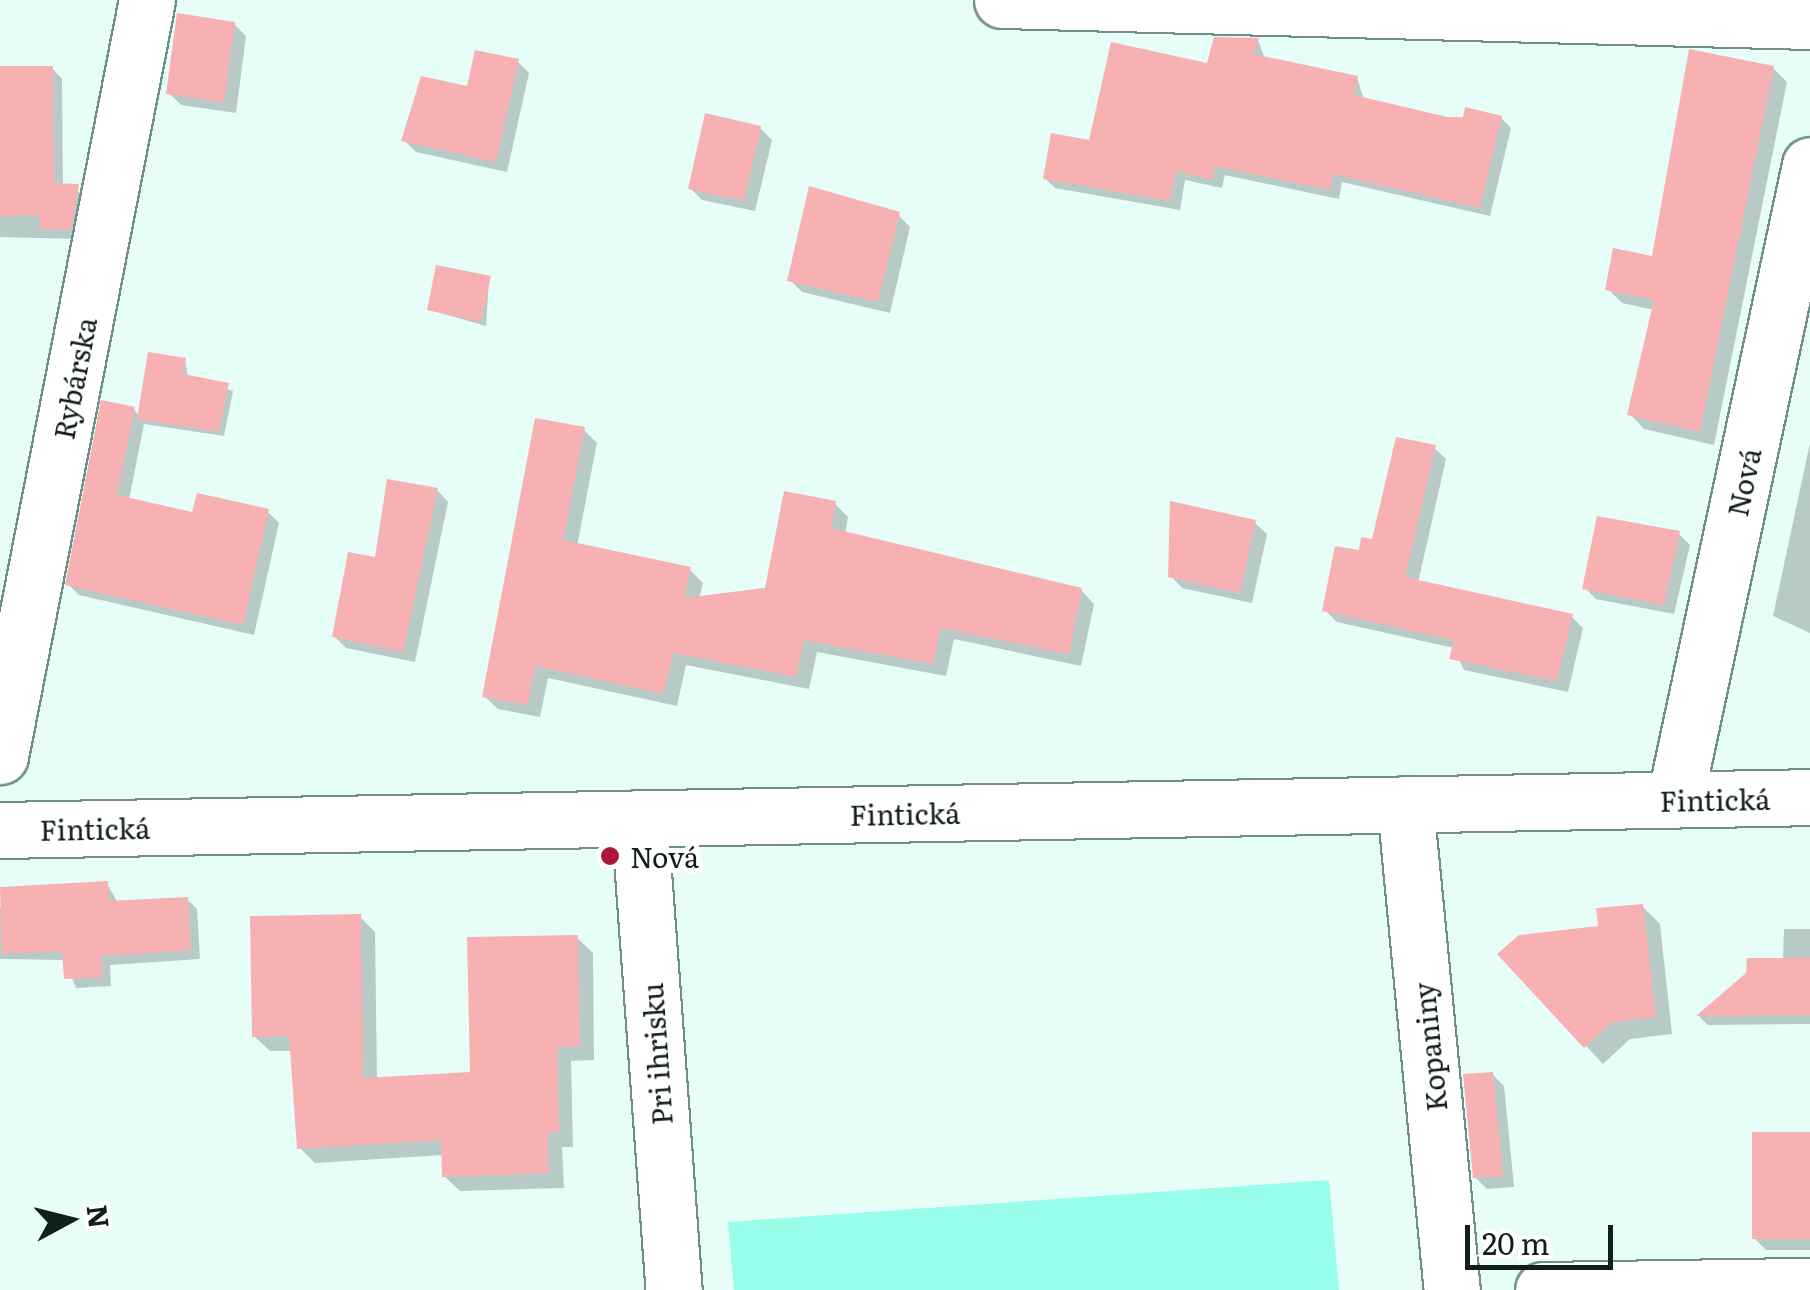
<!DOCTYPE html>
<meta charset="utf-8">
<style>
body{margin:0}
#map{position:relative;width:1810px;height:1290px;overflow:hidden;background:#e7fdf8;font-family:Literata,serif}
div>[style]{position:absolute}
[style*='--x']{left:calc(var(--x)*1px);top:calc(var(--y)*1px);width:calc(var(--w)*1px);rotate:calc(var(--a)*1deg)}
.green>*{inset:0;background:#98fee9}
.shadow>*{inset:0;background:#0003}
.building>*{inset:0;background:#f7b1b2}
.roads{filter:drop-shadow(2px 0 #6e9088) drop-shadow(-2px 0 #6e9088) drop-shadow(0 2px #6e9088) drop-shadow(0 -2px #6e9088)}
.minor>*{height:55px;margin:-27.5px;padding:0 27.5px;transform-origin:27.5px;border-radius:27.5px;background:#fff}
.dots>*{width:28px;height:28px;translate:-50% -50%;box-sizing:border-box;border:5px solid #fff;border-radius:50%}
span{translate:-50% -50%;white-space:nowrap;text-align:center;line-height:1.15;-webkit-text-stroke:10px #fff;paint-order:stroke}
.street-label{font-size:28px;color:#111f1c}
.poi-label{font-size:28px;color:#111f1c}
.left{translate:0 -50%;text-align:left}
.north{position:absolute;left:20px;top:1170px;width:100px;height:100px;-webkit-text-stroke:8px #fff;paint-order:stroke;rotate:83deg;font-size:28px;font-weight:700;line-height:40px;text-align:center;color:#111f1c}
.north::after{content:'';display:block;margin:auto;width:35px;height:45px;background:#111f1c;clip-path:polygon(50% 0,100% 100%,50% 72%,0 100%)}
.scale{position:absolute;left:1465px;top:1225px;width:148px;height:45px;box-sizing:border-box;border:5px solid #111f1c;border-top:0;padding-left:12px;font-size:30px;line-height:35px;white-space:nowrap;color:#111f1c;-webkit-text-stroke:8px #fff;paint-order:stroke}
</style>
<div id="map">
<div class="green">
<i style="clip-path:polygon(1329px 1180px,1339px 1290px,734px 1290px,728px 1222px)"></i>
</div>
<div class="shadow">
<i style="clip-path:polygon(234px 24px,246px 36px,236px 113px,181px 105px,169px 93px)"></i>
<i style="clip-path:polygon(1216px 39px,1258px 40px,1265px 59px,1357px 78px,1364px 100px,1447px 120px,1501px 118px,1511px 128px,1490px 216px,1342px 182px,1339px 199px,1225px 175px,1222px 188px,1185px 180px,1180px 210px,1055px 188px,1045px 178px,1209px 66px)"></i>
<i style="clip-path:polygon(518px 62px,529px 73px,507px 172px,416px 152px,404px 140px)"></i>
<i style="clip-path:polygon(52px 68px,62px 79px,63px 186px,89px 196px,80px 239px,0 237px,0 69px)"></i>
<i style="clip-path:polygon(1773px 68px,1787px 82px,1714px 445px,1644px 429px,1630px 414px,1654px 310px,1622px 303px,1608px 289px,1654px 259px)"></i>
<i style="clip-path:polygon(760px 128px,772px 140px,755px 211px,702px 200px,690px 188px)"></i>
<i style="clip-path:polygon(898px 215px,910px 227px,890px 313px,802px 292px,790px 280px)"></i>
<i style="clip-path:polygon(489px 279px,486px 326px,430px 310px)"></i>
<i style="clip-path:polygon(185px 360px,188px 377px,233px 391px,224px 436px,144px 424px,129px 500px,194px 515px,268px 512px,279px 523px,254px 635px,79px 595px,68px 584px,133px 409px,140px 416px)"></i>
<i style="clip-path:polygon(584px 430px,597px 443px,577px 546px,690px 570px,703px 583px,699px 599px,767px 591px,835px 504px,848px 517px,845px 534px,1081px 590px,1094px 604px,1081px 666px,954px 639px,946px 676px,817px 652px,809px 689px,686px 665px,677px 706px,548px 678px,540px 717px,498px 709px,484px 696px)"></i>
<i style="clip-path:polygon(1810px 443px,1810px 633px,1773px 616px)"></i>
<i style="clip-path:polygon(1434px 448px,1446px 459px,1418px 583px,1571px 616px,1583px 628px,1568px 692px,1464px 670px,1454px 648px,1337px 622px,1325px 610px)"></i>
<i style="clip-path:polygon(437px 490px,448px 502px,415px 662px,346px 648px,334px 636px,377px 560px)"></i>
<i style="clip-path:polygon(1172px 504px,1255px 523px,1267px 534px,1252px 603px,1182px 588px,1171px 576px)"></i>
<i style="clip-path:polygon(1678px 533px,1690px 545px,1674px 614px,1596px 599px,1585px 588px)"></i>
<i style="clip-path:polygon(107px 884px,118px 903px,187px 899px,197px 909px,200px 959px,110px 965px,111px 986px,76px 988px,65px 960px,0 959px,0 907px)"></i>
<i style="clip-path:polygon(1642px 906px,1660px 924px,1672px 1034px,1630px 1039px,1603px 1064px,1500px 954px,1600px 928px)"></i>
<i style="clip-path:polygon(360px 917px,375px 932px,377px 1080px,472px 1074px,577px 938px,593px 953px,594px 1060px,571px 1061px,573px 1147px,562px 1147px,564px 1188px,460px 1191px,444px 1176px,444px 1155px,315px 1163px,300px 1148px,293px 1051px,270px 1051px,254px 1036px)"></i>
<i style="clip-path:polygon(1784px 929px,1810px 929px,1810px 1024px,1708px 1025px,1699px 1016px,1749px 974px,1783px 960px)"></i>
<i style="clip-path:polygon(1492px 1074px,1504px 1086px,1514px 1187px,1487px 1189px,1475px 1177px)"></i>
<i style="clip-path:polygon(1810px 1135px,1810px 1250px,1766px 1250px,1754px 1238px)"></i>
</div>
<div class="building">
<i style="clip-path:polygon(177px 13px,235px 22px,224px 102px,166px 94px)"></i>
<i style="clip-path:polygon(1214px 37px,1259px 38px,1253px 54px,1358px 76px,1354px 95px,1447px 117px,1463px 117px,1465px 107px,1502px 116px,1480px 208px,1333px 174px,1330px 190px,1215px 166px,1212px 180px,1176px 171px,1170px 201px,1043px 179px,1051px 133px,1089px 140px,1111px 42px,1207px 63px)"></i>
<i style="clip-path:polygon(1689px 49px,1774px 66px,1700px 432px,1627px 415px,1654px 300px,1605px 290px,1613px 248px,1652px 256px)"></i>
<i style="clip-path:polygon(475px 50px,519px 59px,496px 162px,401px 141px,421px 76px,467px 86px)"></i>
<i style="clip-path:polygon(0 66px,53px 66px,54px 183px,79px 184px,71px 230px,40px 229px,40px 215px,0 216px)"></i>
<i style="clip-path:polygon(705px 113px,761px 126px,744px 201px,688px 189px)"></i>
<i style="clip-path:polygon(809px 186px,900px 212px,878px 302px,787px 281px)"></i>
<i style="clip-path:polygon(436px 265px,491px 276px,481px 322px,427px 310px)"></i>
<i style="clip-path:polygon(148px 352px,186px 358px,183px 374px,229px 383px,219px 432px,137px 419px)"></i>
<i style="clip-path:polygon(101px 400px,135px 407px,117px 495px,192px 512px,197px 493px,269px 509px,243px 625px,65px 585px)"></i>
<i style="clip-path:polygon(535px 418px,585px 427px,563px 540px,691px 567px,684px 598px,765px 588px,784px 491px,836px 501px,831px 528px,1082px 588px,1069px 654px,941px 628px,933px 664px,804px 640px,796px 677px,673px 653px,664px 694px,535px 666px,528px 705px,482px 697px)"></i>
<i style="clip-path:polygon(1396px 437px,1436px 445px,1405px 577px,1573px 614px,1557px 681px,1449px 659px,1454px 640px,1322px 611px,1335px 546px,1359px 550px,1361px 537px,1372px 539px)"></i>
<i style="clip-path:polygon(387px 479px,438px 488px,403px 652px,332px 637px,348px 552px,375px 557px)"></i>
<i style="clip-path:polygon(1170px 501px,1256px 520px,1240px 593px,1168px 577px)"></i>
<i style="clip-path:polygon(1597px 516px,1680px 531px,1664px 605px,1582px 589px)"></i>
<i style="clip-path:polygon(108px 881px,109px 901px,188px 897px,191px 950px,101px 956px,103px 977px,64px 979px,62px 951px,2px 954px,0 887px)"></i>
<i style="clip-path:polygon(1643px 904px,1656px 1017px,1612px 1022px,1584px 1048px,1497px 954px,1519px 935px,1598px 926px,1596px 908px)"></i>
<i style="clip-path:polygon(361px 914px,363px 1078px,470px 1072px,467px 937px,578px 935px,580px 1046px,557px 1047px,559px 1132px,548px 1133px,549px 1173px,442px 1177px,441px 1140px,297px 1149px,289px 1036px,252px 1037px,250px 916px)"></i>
<i style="clip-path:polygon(1747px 958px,1810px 958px,1810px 1015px,1696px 1016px,1746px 973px)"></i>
<i style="clip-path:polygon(1493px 1072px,1503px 1176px,1473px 1178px,1463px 1074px)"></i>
<i style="clip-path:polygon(1752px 1132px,1810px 1132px,1810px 1239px,1752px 1239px)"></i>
</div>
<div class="roads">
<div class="minor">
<i style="--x:1002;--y:0;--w:808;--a:1.49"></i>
<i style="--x:0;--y:756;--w:770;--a:-79"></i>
<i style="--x:1675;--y:799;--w:648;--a:-77.98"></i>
<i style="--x:1405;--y:804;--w:488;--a:84.5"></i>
<i style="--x:639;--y:818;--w:473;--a:85.8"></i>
<i style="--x:0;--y:830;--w:1810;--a:-1.04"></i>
<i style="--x:1543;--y:1290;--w:267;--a:-0.9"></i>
</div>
</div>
<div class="dots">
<i style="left:610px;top:856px;background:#ad1836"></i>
</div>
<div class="street-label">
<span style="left:74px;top:378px;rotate:-79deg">Rybárska</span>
<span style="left:1743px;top:482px;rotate:-78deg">Nová</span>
<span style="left:1715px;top:799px;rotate:-1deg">Fintická</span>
<span style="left:905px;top:813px;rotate:-1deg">Fintická</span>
<span style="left:95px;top:828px;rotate:-1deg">Fintická</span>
<span style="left:1429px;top:1047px;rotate:-96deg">Kopaniny</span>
<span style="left:656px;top:1054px;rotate:-94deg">Pri ihrisku</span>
</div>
<div class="poi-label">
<span class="left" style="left:630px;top:856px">Nová</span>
</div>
<div class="north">N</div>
<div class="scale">20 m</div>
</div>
